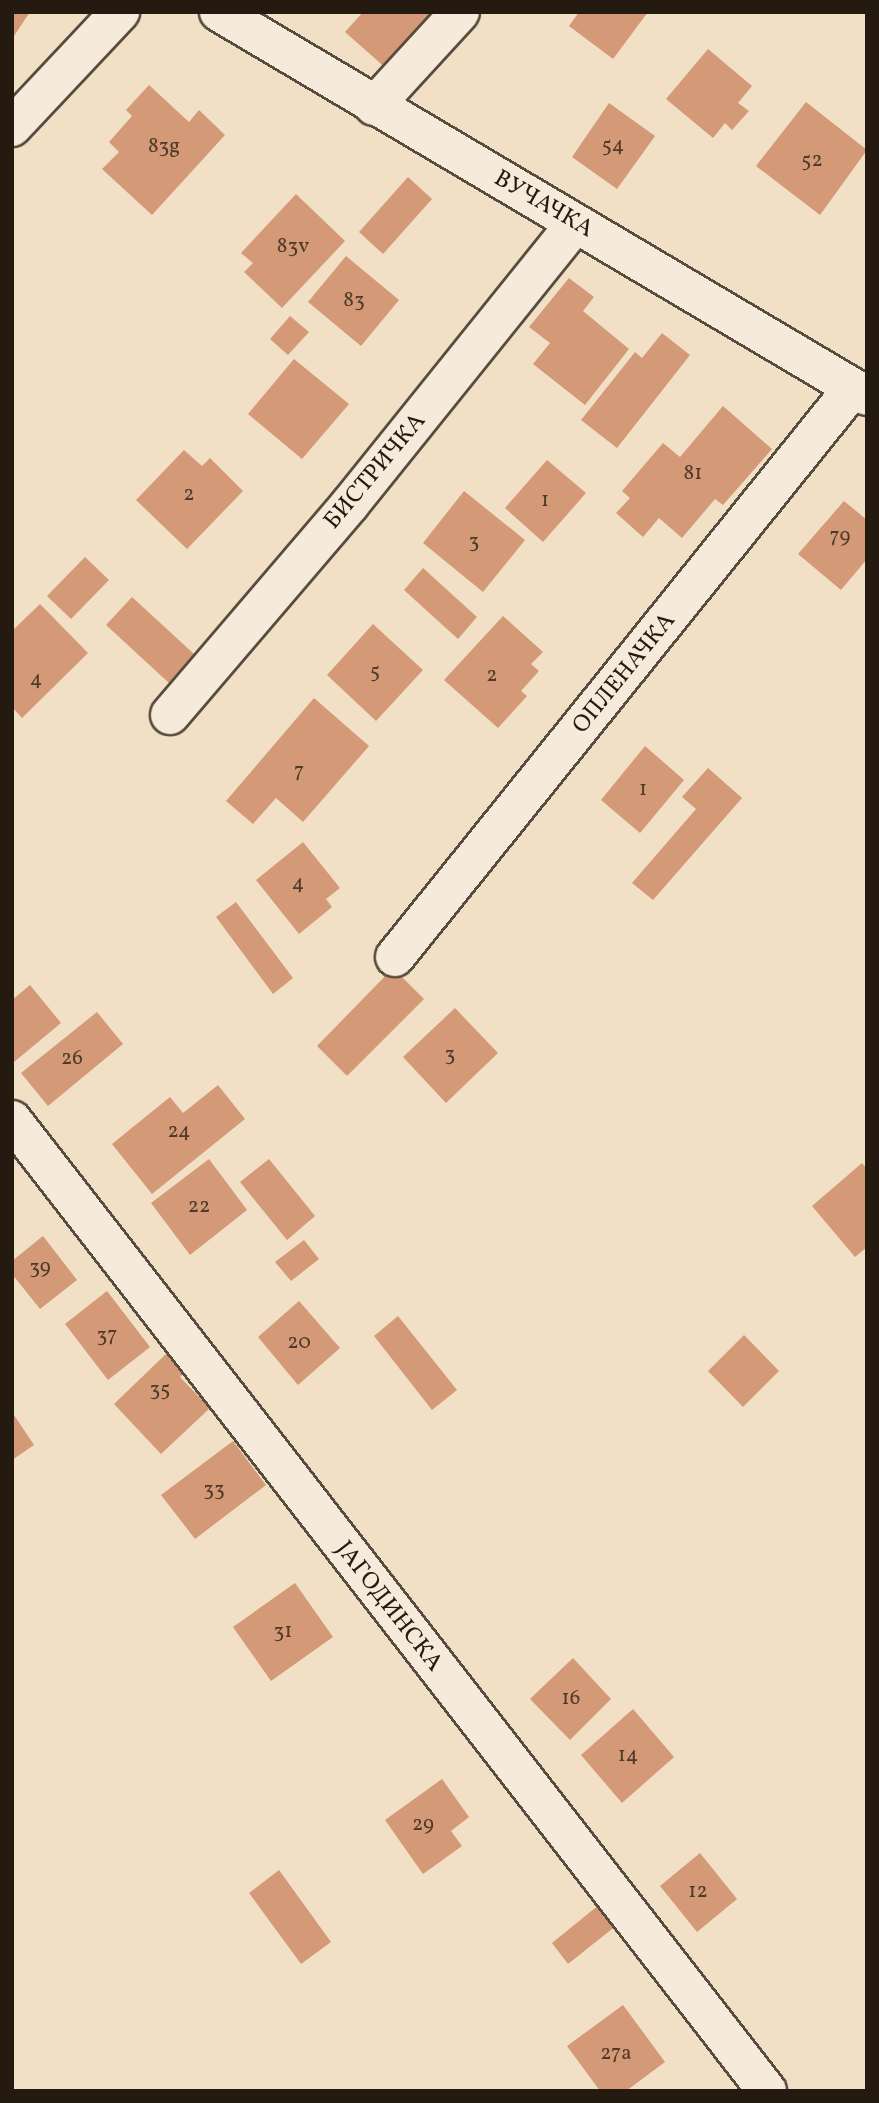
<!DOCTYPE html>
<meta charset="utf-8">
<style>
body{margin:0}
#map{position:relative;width:879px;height:2103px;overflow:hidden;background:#f1e0c6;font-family:Vollkorn,serif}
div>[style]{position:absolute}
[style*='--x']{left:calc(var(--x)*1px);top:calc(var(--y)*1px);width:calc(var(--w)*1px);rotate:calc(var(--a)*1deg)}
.building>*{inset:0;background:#d49977}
.roads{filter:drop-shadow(2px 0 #574c3d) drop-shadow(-2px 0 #574c3d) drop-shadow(0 2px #574c3d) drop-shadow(0 -2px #574c3d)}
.minor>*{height:38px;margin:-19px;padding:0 19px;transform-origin:19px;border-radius:19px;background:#f6ebda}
.tertiary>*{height:38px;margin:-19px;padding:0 19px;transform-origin:19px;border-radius:19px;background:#f6ebda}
span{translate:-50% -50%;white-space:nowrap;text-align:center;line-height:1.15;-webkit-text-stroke:5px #f6ebda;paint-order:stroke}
.number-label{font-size:21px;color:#503a29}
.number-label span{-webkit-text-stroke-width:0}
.street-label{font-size:24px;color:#241a0f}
.frame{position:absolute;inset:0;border:14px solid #241a0f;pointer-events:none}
</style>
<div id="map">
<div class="building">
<i style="clip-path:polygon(12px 12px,30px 12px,12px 39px)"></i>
<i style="clip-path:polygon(363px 12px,433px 12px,436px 15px,388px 70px,345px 32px)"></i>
<i style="clip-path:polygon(579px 12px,648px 12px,613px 59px,569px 26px)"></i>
<i style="clip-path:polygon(708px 49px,752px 86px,738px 103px,749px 111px,732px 130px,725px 123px,713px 138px,666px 99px)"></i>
<i style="clip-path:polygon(149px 85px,189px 122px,199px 110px,225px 135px,152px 215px,102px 169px,119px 152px,109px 142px,132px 116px,126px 110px)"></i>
<i style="clip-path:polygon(806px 102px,867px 150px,820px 215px,756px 166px)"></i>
<i style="clip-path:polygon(609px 103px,655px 136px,617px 189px,572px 157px)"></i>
<i style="clip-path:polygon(408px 177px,432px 199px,383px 254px,359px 232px)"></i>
<i style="clip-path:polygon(296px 194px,345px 241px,282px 308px,244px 272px,253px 263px,241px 253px)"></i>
<i style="clip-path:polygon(346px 256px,399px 300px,361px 346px,308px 302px)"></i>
<i style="clip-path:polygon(569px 278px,594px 297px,583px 311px,629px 349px,585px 405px,533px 364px,550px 343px,529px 327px)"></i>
<i style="clip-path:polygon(290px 316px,309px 332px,288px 355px,270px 339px)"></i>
<i style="clip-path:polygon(662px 333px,690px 355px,617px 448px,581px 420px,635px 352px,642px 358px)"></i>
<i style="clip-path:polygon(294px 359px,349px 404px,302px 459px,248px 414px)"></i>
<i style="clip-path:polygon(723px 406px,772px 449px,723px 505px,715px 499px,682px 538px,659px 518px,643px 537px,616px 513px,630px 498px,622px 491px,663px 443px,680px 457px)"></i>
<i style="clip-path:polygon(184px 450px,202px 466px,210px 458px,243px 491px,187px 549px,136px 500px)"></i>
<i style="clip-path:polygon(547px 460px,586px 493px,543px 542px,505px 508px)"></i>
<i style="clip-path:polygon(464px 491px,525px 540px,483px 592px,423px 543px)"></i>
<i style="clip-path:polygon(844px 501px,867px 520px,867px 559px,841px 590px,798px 554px)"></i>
<i style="clip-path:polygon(85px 557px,109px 580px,71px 619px,47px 596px)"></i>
<i style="clip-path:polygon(423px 568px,477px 617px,458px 639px,404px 590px)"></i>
<i style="clip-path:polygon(132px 597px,194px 654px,169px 683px,106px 625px)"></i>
<i style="clip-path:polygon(40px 604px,88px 653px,22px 718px,12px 707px,12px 631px)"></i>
<i style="clip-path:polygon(503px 616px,543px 652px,531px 664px,539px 671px,521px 691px,527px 696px,498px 728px,444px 680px)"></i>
<i style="clip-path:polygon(373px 624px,423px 670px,376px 721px,327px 675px)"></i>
<i style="clip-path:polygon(314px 698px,369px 746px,303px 822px,276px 798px,253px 824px,226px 801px)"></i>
<i style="clip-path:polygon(645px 746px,684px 780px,640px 833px,601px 800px)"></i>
<i style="clip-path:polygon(708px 768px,742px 798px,653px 900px,632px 883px,696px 809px,682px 797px)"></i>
<i style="clip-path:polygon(303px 842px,340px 888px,326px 899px,332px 907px,299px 934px,256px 880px)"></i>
<i style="clip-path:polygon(236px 902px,293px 978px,273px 994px,216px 917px)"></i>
<i style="clip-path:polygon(393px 968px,424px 999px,347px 1076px,317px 1046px)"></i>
<i style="clip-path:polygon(30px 985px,61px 1023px,14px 1062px,12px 1000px)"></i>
<i style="clip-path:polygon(455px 1008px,498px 1053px,446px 1103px,403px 1057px)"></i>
<i style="clip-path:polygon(97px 1012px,123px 1044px,48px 1106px,21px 1073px)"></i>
<i style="clip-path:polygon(218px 1085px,245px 1119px,152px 1194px,112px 1144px,170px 1097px,183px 1113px)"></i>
<i style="clip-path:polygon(209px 1159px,247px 1210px,190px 1255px,151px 1203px)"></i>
<i style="clip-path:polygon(269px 1159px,315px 1216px,287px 1240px,240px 1182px)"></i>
<i style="clip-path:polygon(862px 1163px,867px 1169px,867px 1247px,855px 1257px,812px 1206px)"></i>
<i style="clip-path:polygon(43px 1236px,77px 1280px,40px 1309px,12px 1274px,12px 1261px)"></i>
<i style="clip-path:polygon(304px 1240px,319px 1259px,291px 1281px,275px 1262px)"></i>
<i style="clip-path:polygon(107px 1291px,150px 1347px,108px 1380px,65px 1324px)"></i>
<i style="clip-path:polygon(299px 1301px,340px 1348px,298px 1385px,258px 1337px)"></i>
<i style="clip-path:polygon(398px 1316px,457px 1390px,432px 1410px,374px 1336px)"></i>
<i style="clip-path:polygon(744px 1335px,779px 1371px,743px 1407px,708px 1371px)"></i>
<i style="clip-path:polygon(169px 1351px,187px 1370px,180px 1377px,210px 1408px,161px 1454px,114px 1404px)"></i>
<i style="clip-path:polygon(12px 1412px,34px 1445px,12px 1460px)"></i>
<i style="clip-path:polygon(233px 1441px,266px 1485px,195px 1539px,161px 1495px)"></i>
<i style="clip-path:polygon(295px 1583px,333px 1637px,271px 1681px,233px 1627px)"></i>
<i style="clip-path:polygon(573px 1658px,611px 1699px,570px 1740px,530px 1699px)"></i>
<i style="clip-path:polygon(633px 1709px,674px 1757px,622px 1803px,581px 1755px)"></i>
<i style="clip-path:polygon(442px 1779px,469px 1817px,451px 1831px,462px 1846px,423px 1874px,385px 1820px)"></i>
<i style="clip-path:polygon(700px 1853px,737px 1899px,697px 1932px,660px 1886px)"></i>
<i style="clip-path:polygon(279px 1870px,331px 1942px,301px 1964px,249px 1893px)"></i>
<i style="clip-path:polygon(600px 1904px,617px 1925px,568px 1964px,552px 1943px)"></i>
<i style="clip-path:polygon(623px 2005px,665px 2062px,626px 2091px,600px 2091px,567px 2046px)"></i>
</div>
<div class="roads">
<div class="minor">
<i style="--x:374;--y:106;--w:127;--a:-47.5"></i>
<i style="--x:12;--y:127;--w:158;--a:-46.8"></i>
<i style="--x:170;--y:715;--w:277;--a:-49.5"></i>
<i style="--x:350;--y:504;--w:359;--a:-51.2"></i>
<i style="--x:395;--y:957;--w:730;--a:-51.17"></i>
<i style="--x:12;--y:1120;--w:1230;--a:52.13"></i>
</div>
<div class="tertiary">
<i style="--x:219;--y:12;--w:753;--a:30.65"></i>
</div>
</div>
<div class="number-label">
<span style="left:613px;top:146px">54</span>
<span style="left:164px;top:147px">83g</span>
<span style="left:812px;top:161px">52</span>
<span style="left:293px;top:247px">83v</span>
<span style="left:354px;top:301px">83</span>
<span style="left:693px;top:474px">81</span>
<span style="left:189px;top:495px">2</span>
<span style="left:545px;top:501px">1</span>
<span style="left:840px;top:537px">79</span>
<span style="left:474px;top:542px">3</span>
<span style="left:375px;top:672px">5</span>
<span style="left:492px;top:676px">2</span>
<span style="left:36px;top:680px">4</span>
<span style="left:299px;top:772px">7</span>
<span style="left:643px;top:790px">1</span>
<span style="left:298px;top:884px">4</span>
<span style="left:450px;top:1055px">3</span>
<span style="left:72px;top:1059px">26</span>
<span style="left:179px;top:1132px">24</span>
<span style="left:199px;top:1207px">22</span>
<span style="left:40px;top:1268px">39</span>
<span style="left:107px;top:1336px">37</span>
<span style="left:299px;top:1343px">20</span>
<span style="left:160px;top:1390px">35</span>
<span style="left:214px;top:1490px">33</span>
<span style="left:283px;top:1632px">31</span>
<span style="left:571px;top:1699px">16</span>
<span style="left:628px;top:1756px">14</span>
<span style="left:423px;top:1825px">29</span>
<span style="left:698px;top:1892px">12</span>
<span style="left:616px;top:2054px">27a</span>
</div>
<div class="street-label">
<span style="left:543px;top:205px;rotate:30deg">ВУЧАЧКА</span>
<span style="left:376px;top:472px;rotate:-50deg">БИСТРИЧКА</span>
<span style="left:625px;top:674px;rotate:-51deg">ОПЛЕНАЧКА</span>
<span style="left:388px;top:1607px;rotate:52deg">ЈАГОДИНСКА</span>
</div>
<div class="frame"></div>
</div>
